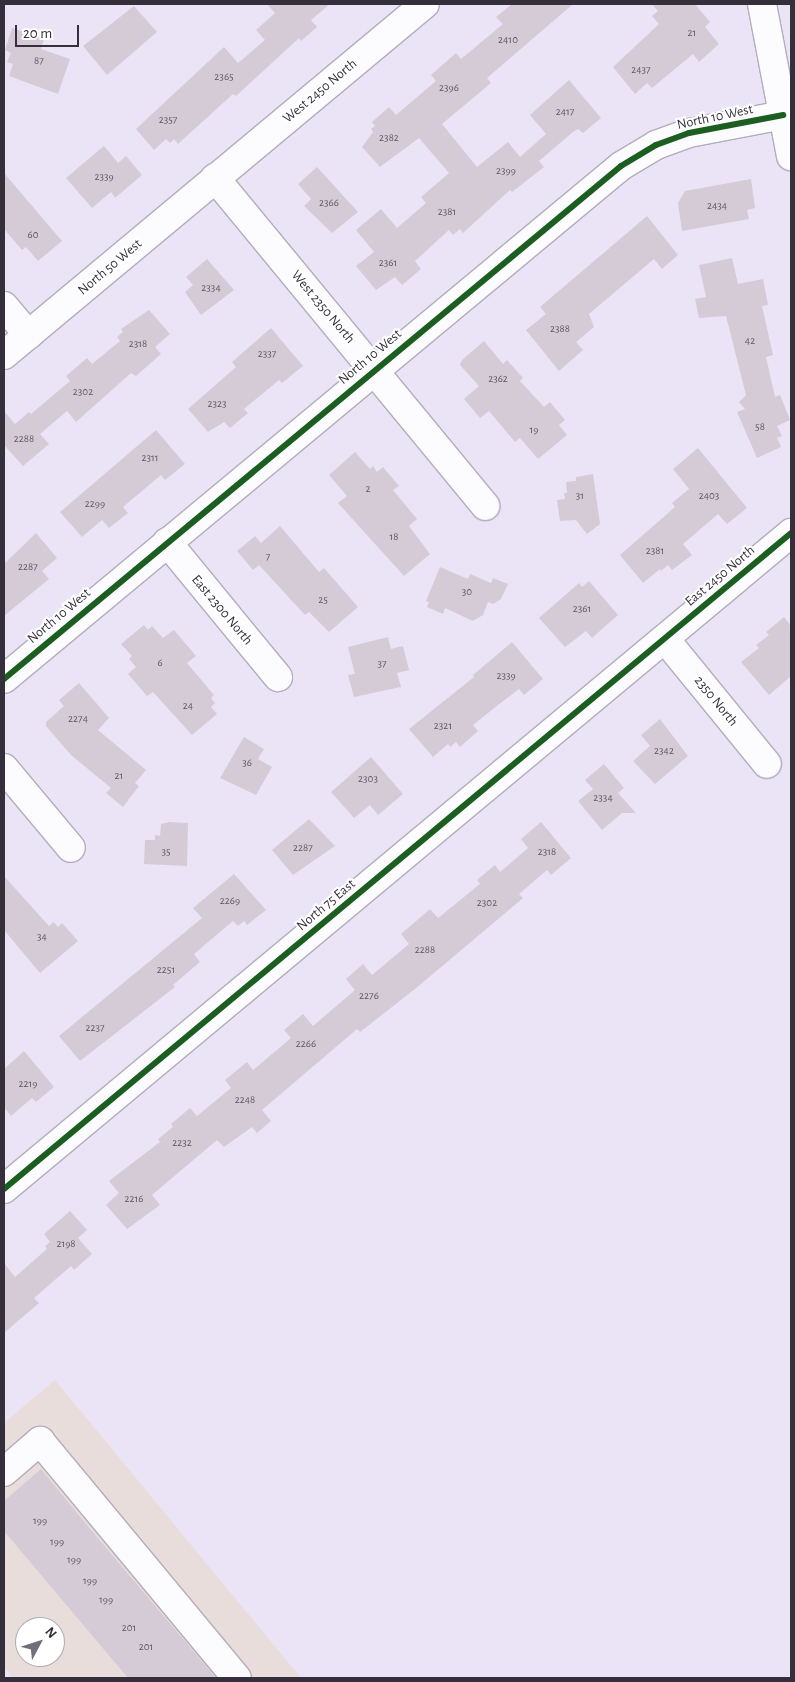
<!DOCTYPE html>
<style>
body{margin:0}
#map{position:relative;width:795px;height:1682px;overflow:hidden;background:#ebe4f6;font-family:"Alegreya Sans",sans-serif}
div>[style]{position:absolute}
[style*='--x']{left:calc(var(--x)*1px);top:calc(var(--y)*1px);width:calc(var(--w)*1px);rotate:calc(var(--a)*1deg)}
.commercial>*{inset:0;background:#e8ddda}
.building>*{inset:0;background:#d5cbd7}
.roads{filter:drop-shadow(1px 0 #b3adbb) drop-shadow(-1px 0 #b3adbb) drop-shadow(0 1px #b3adbb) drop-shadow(0 -1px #b3adbb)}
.minor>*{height:28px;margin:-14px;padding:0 14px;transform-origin:14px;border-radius:14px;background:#fcfbfe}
.cycleway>*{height:6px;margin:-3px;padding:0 3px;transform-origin:3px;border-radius:3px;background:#1b5e20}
span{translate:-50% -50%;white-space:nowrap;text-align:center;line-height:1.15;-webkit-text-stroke:4px #fff;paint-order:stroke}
.number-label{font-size:11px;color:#5c5662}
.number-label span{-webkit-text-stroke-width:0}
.street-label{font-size:14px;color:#342f3b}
.frame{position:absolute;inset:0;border:5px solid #342f3b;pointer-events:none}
.north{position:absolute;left:15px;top:1617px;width:50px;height:50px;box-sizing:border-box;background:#fff;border:1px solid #aeacb1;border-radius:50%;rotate:50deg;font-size:14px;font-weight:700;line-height:20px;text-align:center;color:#342f3b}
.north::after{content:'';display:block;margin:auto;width:18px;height:22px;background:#746e7c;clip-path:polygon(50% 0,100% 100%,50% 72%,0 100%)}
.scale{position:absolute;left:15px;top:25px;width:64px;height:22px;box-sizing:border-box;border:2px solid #342f3b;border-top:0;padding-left:6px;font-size:15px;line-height:18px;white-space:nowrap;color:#342f3b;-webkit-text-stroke:4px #fff;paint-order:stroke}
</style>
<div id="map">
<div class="commercial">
<i style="clip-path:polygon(evenodd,55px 1380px,301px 1678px,13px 1678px,4px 1667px,4px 1423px,55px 1380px,25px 1627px,55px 1627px,55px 1657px,25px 1657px,25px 1627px)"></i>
</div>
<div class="building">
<i style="clip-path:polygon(267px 4px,330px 4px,311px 20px,317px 27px,301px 41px,299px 38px,236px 96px,233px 94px,178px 144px,174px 139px,170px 143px,166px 139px,154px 150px,136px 129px,224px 47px,238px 63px,265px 40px,256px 30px,275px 13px)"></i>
<i style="clip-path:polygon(512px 4px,573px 4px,487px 78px,491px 83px,442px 124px,477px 167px,508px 142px,520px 157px,546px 134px,530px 115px,569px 80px,601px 118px,583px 133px,578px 129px,573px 132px,539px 161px,544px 167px,512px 192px,510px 190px,463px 233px,460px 229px,453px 235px,449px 230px,415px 261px,421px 269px,402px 285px,395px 277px,376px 290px,356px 266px,374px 252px,356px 230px,381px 209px,397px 228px,426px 203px,421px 197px,449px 173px,419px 138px,380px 167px,362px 147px,373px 132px,371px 129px,375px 126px,372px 122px,389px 107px,396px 115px,436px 81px,431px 75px,456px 53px,461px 59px,503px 24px,496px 17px)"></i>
<i style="clip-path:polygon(652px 4px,695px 4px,710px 22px,705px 27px,719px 44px,699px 62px,693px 54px,652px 88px,647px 83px,635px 94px,613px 67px,659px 24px,652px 16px,658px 11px)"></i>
<i style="clip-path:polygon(134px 6px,157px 32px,107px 75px,83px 46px)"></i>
<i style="clip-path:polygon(12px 28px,44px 39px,41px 49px,70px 59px,58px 94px,9px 76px,13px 64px,7px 62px,11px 53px,5px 50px)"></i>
<i style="clip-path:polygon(104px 146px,118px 163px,126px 156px,142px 175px,115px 198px,111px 192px,92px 208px,66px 178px)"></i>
<i style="clip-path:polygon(317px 167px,358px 212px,332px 233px,304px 206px,311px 199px,298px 184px)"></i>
<i style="clip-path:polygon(4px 173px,62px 241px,38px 261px,26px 247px,22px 250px,4px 229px)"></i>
<i style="clip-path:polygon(751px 179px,755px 208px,747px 210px,749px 219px,682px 231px,678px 203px,685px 191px)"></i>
<i style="clip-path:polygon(647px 216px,678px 255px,662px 269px,654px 259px,589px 314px,594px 327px,576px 342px,583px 350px,559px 371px,526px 330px,546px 314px,540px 307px)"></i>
<i style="clip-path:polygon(732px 258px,738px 284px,763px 279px,768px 305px,762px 306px,773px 355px,766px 357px,775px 397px,780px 395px,790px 420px,777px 426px,782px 436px,777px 438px,781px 447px,757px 458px,737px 412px,745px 409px,739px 402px,746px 395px,726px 316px,699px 318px,695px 299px,706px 297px,699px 265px)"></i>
<i style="clip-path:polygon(207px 259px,234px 290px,201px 315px,185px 292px,193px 285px,186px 277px)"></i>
<i style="clip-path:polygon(149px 310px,170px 334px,155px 347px,161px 354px,136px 376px,131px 373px,76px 422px,67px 411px,40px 434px,49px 444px,23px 466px,4px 445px,4px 411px,15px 424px,29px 412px,31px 414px,70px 381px,66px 376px,87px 358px,92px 364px,120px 341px,117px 337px,123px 332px,121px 329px)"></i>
<i style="clip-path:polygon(271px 328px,303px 366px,282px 383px,279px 380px,244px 409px,248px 413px,230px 428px,224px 422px,208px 432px,188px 409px,236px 367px,232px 362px)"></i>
<i style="clip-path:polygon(484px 341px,503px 364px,507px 360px,523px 378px,520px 381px,544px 407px,550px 402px,565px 420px,559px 425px,567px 435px,538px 459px,520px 438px,515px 442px,489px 411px,480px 418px,464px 399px,479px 386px,460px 365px,462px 360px)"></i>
<i style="clip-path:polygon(156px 430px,185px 464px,165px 480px,161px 475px,123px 507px,128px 513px,109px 528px,102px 520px,82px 537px,60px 512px)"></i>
<i style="clip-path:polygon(698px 448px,747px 508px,727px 524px,718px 514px,683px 544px,692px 555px,672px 570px,668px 565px,661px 571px,660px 569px,643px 583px,620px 555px,675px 507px,672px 503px,689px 489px,673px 469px)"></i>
<i style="clip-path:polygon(355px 452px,370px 469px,373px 466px,377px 472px,383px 467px,399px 486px,393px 490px,417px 519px,409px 526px,430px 554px,404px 576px,338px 503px,347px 496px,329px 475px)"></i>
<i style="clip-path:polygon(593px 474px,600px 524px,587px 534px,576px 520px,560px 521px,557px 500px,565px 499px,564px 493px,567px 493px,566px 482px,576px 481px,576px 477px)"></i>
<i style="clip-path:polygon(280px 526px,319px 572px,324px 568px,358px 607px,329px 632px,309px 612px,305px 615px,259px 565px,253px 570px,237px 551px,255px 536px,261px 543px)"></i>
<i style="clip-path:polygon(36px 533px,57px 558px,42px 571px,49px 579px,4px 616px,4px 564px)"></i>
<i style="clip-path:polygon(440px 567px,468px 579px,470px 574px,491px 583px,493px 578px,508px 584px,501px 599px,493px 604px,488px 602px,483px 615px,473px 621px,445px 608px,443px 614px,427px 607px,429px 602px,426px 601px)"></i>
<i style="clip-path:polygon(589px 581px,618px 615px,592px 638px,586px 631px,565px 647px,539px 618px,579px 583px,582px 587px)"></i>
<i style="clip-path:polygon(784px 617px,791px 626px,791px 676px,769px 695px,741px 662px,759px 648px,756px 645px,769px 635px,766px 632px)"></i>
<i style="clip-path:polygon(144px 625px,148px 630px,152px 626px,163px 638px,174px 630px,196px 656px,187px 663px,214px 695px,211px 698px,215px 703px,211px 707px,217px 714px,192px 735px,153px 692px,147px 696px,128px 674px,136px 667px,129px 659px,132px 656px,121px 644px)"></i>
<i style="clip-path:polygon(388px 637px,391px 649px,403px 646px,409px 670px,397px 673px,401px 687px,354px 697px,348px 675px,355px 674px,348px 647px)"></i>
<i style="clip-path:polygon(512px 642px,543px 679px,524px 695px,519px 689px,498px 705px,473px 725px,478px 731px,460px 747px,456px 742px,450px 747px,448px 744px,433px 757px,409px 729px,474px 677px,473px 675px)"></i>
<i style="clip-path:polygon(79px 683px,109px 718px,98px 730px,146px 770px,135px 783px,139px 786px,123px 807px,106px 793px,111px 788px,71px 755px,46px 726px,46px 722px,64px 706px,59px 700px)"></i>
<i style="clip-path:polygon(660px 719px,688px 756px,655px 784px,633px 761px,650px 746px,641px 735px)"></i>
<i style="clip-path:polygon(244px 737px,264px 749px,258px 759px,272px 767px,256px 795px,220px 778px)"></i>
<i style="clip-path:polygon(371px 757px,403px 794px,378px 815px,370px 805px,354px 818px,331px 792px)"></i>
<i style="clip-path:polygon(604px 764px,624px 788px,618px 793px,636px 813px,622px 813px,602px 830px,578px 801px,593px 789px,585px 780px)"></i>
<i style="clip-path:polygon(309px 819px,335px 846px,293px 875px,272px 850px)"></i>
<i style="clip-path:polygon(169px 822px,188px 823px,187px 866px,144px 864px,145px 840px,155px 840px,155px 835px,160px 836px,161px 824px)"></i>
<i style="clip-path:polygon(541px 822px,571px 858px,551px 875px,547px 870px,519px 894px,523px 898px,415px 989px,360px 1032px,357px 1029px,262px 1110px,271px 1121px,257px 1133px,252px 1127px,224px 1147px,217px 1140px,152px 1195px,160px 1205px,127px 1229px,106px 1205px,119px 1193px,109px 1181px,160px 1142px,158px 1139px,173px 1127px,171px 1124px,190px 1108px,197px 1116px,231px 1088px,225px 1080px,247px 1062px,253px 1070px,291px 1038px,284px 1030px,303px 1014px,313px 1026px,355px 990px,346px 979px,363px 964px,372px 975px,409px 944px,401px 934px,430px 909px,438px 918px,480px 884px,477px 880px,495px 865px,500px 872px,528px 848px,521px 839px)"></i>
<i style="clip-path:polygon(234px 874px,266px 910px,247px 925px,244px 921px,238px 926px,233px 921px,194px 954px,200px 962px,173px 985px,175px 987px,80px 1061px,59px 1036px,202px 918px,193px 908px)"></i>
<i style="clip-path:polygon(4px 876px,49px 926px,54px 922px,58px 927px,62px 923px,78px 941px,40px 973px,4px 930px)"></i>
<i style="clip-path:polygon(24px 1051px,54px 1087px,36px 1102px,32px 1098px,11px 1116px,4px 1107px,4px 1069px)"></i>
<i style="clip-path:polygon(70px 1211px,87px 1230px,78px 1238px,92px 1254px,74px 1270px,71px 1266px,34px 1298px,39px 1303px,4px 1333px,4px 1263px,15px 1277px,47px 1249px,45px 1246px,50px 1242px,44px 1234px)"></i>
<i style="clip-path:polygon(41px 1469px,91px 1530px,216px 1678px,128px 1678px,4px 1531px,4px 1501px)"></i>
</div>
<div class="roads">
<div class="minor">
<i style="--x:762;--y:4;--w:155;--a:79.2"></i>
<i style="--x:215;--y:178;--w:425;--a:50.5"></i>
<i style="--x:4;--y:306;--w:38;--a:50"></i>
<i style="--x:4;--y:355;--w:548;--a:-39.82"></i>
<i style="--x:167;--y:542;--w:175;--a:50.6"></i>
<i style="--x:665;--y:639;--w:161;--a:50.8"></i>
<i style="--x:4;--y:679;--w:802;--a:-39.74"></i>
<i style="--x:621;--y:166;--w:41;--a:-31"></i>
<i style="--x:656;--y:145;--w:35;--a:-20"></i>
<i style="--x:689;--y:133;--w:96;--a:-10.8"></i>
<i style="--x:4;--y:768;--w:104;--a:50.1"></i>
<i style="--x:4;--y:1189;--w:1025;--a:-39.81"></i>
<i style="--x:4;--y:1472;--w:48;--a:-40.7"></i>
<i style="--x:40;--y:1441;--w:308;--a:50.3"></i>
</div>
</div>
<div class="cycleway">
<i style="--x:4;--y:679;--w:802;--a:-39.74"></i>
<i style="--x:621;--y:166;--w:41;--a:-31"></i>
<i style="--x:656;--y:145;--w:35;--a:-20"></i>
<i style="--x:689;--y:133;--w:96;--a:-10.8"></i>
<i style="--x:4;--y:1189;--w:1025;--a:-39.81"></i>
</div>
<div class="number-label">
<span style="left:692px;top:33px">21</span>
<span style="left:508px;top:40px">2410</span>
<span style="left:39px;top:61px">87</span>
<span style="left:641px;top:70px">2437</span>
<span style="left:224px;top:77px">2365</span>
<span style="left:449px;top:88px">2396</span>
<span style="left:565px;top:112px">2417</span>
<span style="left:168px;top:120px">2357</span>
<span style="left:389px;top:138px">2382</span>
<span style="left:506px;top:171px">2399</span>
<span style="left:104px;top:177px">2339</span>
<span style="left:329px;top:203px">2366</span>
<span style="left:717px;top:206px">2434</span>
<span style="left:447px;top:212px">2381</span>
<span style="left:33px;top:235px">60</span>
<span style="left:388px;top:263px">2361</span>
<span style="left:211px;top:288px">2334</span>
<span style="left:560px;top:329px">2388</span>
<span style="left:750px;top:341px">42</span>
<span style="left:138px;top:344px">2318</span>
<span style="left:267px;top:354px">2337</span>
<span style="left:498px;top:379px">2362</span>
<span style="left:83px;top:392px">2302</span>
<span style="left:217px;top:404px">2323</span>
<span style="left:760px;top:427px">58</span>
<span style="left:534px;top:430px">19</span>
<span style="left:24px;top:439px">2288</span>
<span style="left:150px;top:458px">2311</span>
<span style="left:368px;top:489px">2</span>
<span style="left:580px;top:496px">31</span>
<span style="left:709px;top:496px">2403</span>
<span style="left:95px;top:504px">2299</span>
<span style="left:394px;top:537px">18</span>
<span style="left:655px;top:551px">2381</span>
<span style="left:268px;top:557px">7</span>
<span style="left:28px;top:567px">2287</span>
<span style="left:467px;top:592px">30</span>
<span style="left:323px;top:600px">25</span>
<span style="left:582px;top:609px">2361</span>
<span style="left:160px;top:663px">6</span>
<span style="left:382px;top:664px">37</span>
<span style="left:506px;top:676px">2339</span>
<span style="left:188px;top:706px">24</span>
<span style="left:78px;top:719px">2274</span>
<span style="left:443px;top:726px">2321</span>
<span style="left:664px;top:751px">2342</span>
<span style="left:247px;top:763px">36</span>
<span style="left:119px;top:776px">21</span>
<span style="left:368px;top:779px">2303</span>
<span style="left:603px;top:798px">2334</span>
<span style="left:303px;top:848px">2287</span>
<span style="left:166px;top:852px">35</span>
<span style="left:547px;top:852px">2318</span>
<span style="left:230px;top:901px">2269</span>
<span style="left:487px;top:903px">2302</span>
<span style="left:42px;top:937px">34</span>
<span style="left:425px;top:950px">2288</span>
<span style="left:166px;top:970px">2251</span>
<span style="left:369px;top:996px">2276</span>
<span style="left:95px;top:1028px">2237</span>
<span style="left:306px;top:1044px">2266</span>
<span style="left:28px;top:1084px">2219</span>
<span style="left:245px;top:1100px">2248</span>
<span style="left:182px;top:1143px">2232</span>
<span style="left:134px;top:1199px">2216</span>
<span style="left:66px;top:1244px">2198</span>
<span style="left:40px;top:1521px">199</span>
<span style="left:57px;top:1542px">199</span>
<span style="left:74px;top:1560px">199</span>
<span style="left:90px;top:1581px">199</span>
<span style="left:106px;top:1600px">199</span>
<span style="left:129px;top:1628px">201</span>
<span style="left:146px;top:1647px">201</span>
</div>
<div class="street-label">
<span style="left:320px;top:91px;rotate:-40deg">West 2450 North</span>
<span style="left:715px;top:117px;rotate:-12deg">North 10 West</span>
<span style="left:110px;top:267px;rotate:-40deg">North 50 West</span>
<span style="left:323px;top:307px;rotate:50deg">West 2350 North</span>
<span style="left:370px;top:357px;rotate:-40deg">North 10 West</span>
<span style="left:720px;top:576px;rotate:-40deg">East 2450 North</span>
<span style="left:222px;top:610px;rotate:50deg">East 2300 North</span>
<span style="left:59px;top:616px;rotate:-40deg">North 10 West</span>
<span style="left:716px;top:701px;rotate:51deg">2350 North</span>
<span style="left:326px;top:905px;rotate:-40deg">North 75 East</span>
</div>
<div class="frame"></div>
<div class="north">N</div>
<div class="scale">20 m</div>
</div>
